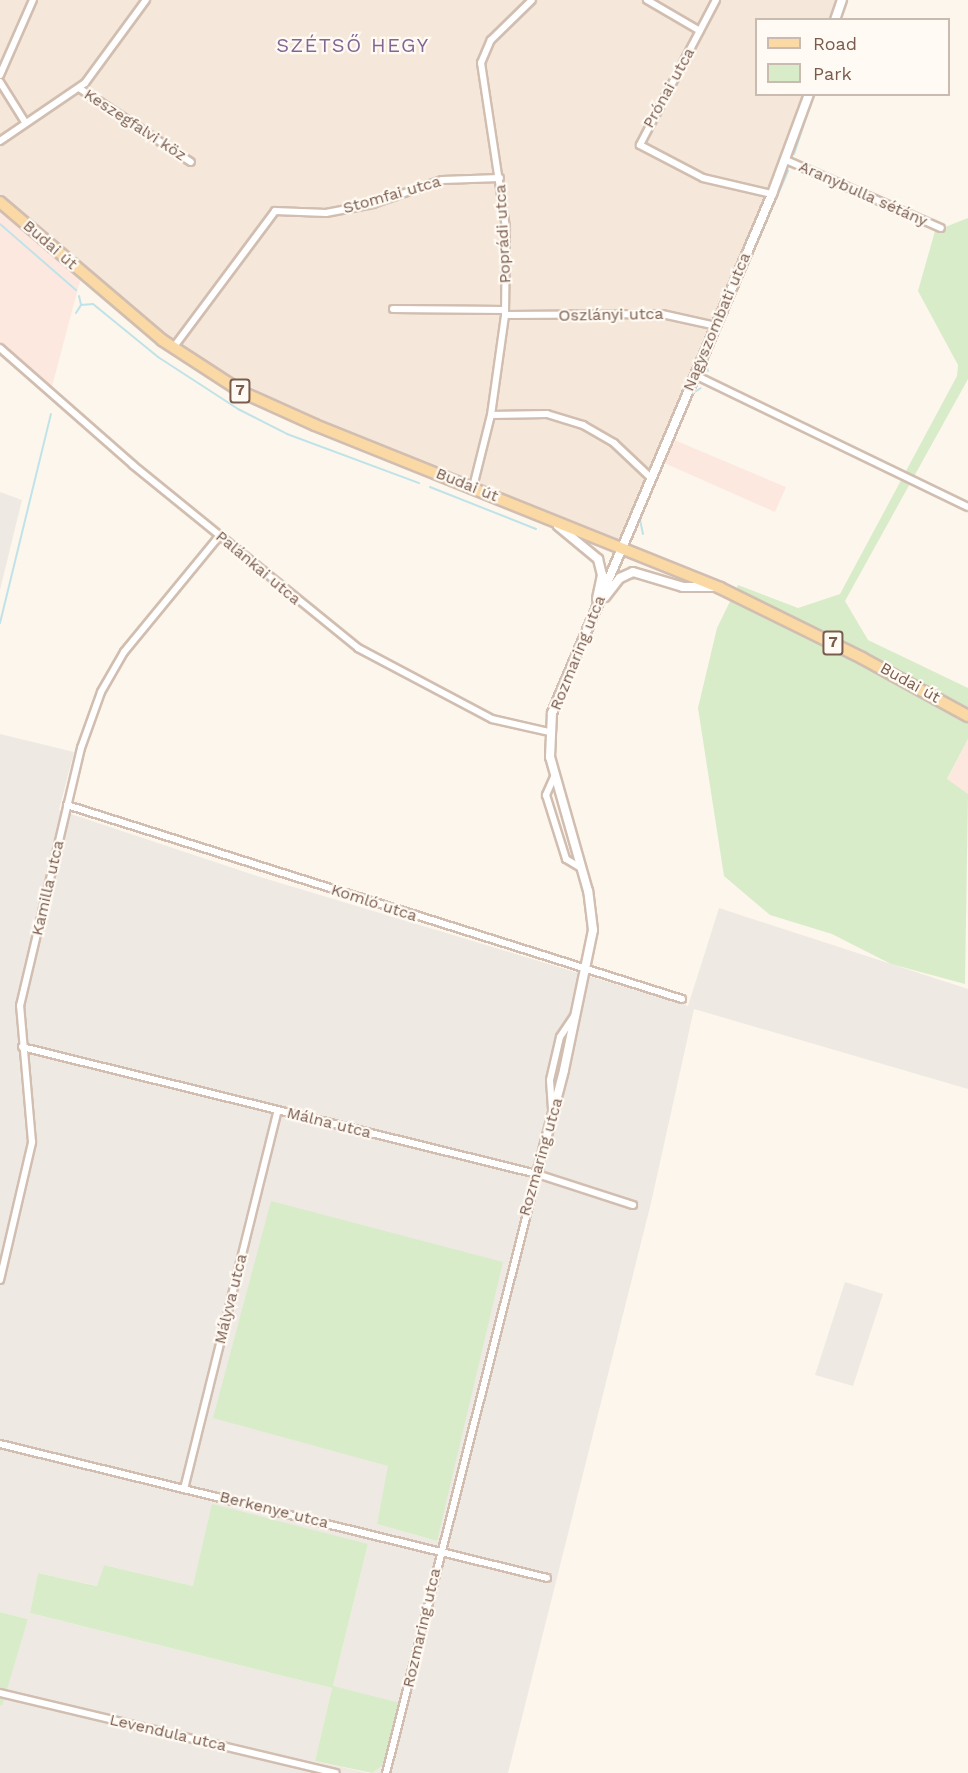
<!DOCTYPE html>
<meta charset="utf-8">
<style>
body{margin:0}
#map{position:relative;width:968px;height:1773px;overflow:hidden;background:#fdf6ec;font-family:"Work Sans",sans-serif}
div>[style]{position:absolute}
[style*='--x']{left:calc(var(--x)*1px);top:calc(var(--y)*1px);width:calc(var(--w)*1px);rotate:calc(var(--a)*1deg)}
.residential>*{inset:0;background:#f5e8da}
.commercial>*{inset:0;background:#fde8e0}
.industrial>*{inset:0;background:#efe9e4}
.green>*{inset:0;background:#d8ecc9}
.stream>*{height:2px;margin:-1px;padding:0 1px;transform-origin:1px;border-radius:1px;background:#bfe3e8}
.roads{filter:drop-shadow(2px 0 #d1beb0) drop-shadow(-2px 0 #d1beb0) drop-shadow(0 2px #d1beb0) drop-shadow(0 -2px #d1beb0)}
.minor>*{height:6px;margin:-3px;padding:0 3px;transform-origin:3px;border-radius:3px;background:#fff}
.tertiary>*{height:8px;margin:-4px;padding:0 4px;transform-origin:4px;border-radius:4px;background:#fff}
.primary>*{height:10px;margin:-5px;padding:0 5px;transform-origin:5px;border-radius:5px;background:#fbd9a5}
span{translate:-50% -50%;white-space:nowrap;text-align:center;line-height:1.15;-webkit-text-stroke:4.5px #fffaf3;paint-order:stroke}
.shield-label span{padding:2px 4px;background:#fffaf3;border:2px solid;border-radius:4px;-webkit-text-stroke-width:0}
.shield-label{font-size:15px;color:#7a5c4d;font-weight:700}
.street-label{font-size:16px;color:#7a5c4d}
.quarter-label{font-size:20px;color:#846695;letter-spacing:1.5px}
.legend{position:absolute;left:755px;top:18px;width:195px;height:78px;box-sizing:border-box;background:#fffaf3;border:2px solid #cabbb1;margin:0;padding:8px 10px;list-style:none;font-size:18px;color:#7a5c4d}
.legend li{display:flex;align-items:center;gap:12px;height:30px}
.legend b{width:30px;border:2px solid #cabbb1}
</style>
<div id="map">
<div class="residential">
<i style="clip-path:polygon(0 0,845px 0,839px 19px,756px 20px,756px 94px,813px 95px,792px 154px,662px 462px,619px 540px,309px 418px,200px 360px,81px 277px,0 208px)"></i>
</div>
<div class="commercial">
<i style="clip-path:polygon(0 208px,81px 277px,49px 398px,0 356px)"></i>
<i style="clip-path:polygon(672px 439px,786px 487px,775px 512px,662px 462px)"></i>
<i style="clip-path:polygon(968px 739px,968px 794px,947px 780px)"></i>
</div>
<div class="industrial">
<i style="clip-path:polygon(0 492px,22px 500px,0 590px)"></i>
<i style="clip-path:polygon(evenodd,0 734px,74px 752px,59px 810px,257px 876px,688px 1006px,719px 908px,968px 989px,968px 1089px,694px 1009px,651px 1203px,508px 1773px,372px 1773px,382px 1766px,333px 1686px,368px 1544px,193px 1586px,104px 1565px,98px 1586px,38px 1573px,30px 1613px,332px 1688px,315px 1761px,368px 1773px,0 1773px,0 1705px,28px 1619px,0 1612px,0 734px,389px 1466px,437px 1541px,377px 1524px,389px 1466px)"></i>
<i style="clip-path:polygon(845px 1282px,883px 1294px,853px 1386px,815px 1375px)"></i>
</div>
<div class="green">
<i style="clip-path:polygon(968px 218px,968px 379px,845px 601px,868px 640px,968px 688px,968px 739px,947px 779px,968px 794px,965px 984px,891px 964px,832px 934px,770px 915px,724px 876px,698px 708px,717px 628px,738px 585px,798px 608px,840px 594px,957px 376px,958px 365px,918px 291px,935px 231px)"></i>
<i style="clip-path:polygon(271px 1201px,503px 1262px,437px 1541px,377px 1524px,388px 1466px,213px 1418px)"></i>
<i style="clip-path:polygon(212px 1504px,368px 1544px,333px 1686px,400px 1703px,382px 1766px,372px 1773px,315px 1761px,332px 1688px,30px 1613px,38px 1573px,97px 1586px,104px 1565px,193px 1586px)"></i>
<i style="clip-path:polygon(0 1612px,28px 1619px,2px 1706px,0 1705px)"></i>
</div>
<div class="stream">
<i style="--x:840;--y:20;--w:21;--a:-71"></i>
<i style="--x:794;--y:154;--w:63;--a:-71.6"></i>
<i style="--x:0;--y:224;--w:101;--a:41"></i>
<i style="--x:79;--y:296;--w:9;--a:77"></i>
<i style="--x:76;--y:313;--w:9;--a:-58"></i>
<i style="--x:81;--y:305;--w:12;--a:-5"></i>
<i style="--x:93;--y:304;--w:84;--a:39.2"></i>
<i style="--x:158;--y:357;--w:95;--a:33"></i>
<i style="--x:238;--y:409;--w:55;--a:27"></i>
<i style="--x:287;--y:434;--w:141;--a:20.4"></i>
<i style="--x:708;--y:371;--w:8;--a:-104"></i>
<i style="--x:706;--y:363;--w:209;--a:-66.9"></i>
<i style="--x:673;--y:438;--w:49;--a:-66"></i>
<i style="--x:693;--y:393;--w:9;--a:-32"></i>
<i style="--x:430;--y:487;--w:114;--a:21.6"></i>
<i style="--x:643;--y:534;--w:14;--a:-102"></i>
<i style="--x:640;--y:520;--w:61;--a:-68.9"></i>
<i style="--x:633;--y:579;--w:7;--a:-16"></i>
<i style="--x:0;--y:623;--w:215;--a:-76.3"></i>
</div>
<div class="roads">
<div class="minor">
<i style="--x:647;--y:0;--w:61;--a:30.3"></i>
<i style="--x:716;--y:0;--w:164;--a:117.7"></i>
<i style="--x:640;--y:145;--w:71;--a:27.6"></i>
<i style="--x:703;--y:178;--w:71;--a:13.1"></i>
<i style="--x:0;--y:75;--w:82;--a:-66.3"></i>
<i style="--x:0;--y:82;--w:47;--a:58"></i>
<i style="--x:79;--y:88;--w:134;--a:33.5"></i>
<i style="--x:0;--y:141;--w:103;--a:-34.3"></i>
<i style="--x:85;--y:83;--w:103;--a:-53.7"></i>
<i style="--x:786;--y:160;--w:169;--a:23.7"></i>
<i style="--x:393;--y:309;--w:112;--a:0.5"></i>
<i style="--x:505;--y:315;--w:157;--a:-0.4"></i>
<i style="--x:662;--y:314;--w:55;--a:12.5"></i>
<i style="--x:0;--y:348;--w:177;--a:41.3"></i>
<i style="--x:133;--y:465;--w:290;--a:39.1"></i>
<i style="--x:358;--y:648;--w:152;--a:27.9"></i>
<i style="--x:492;--y:719;--w:58;--a:12.8"></i>
<i style="--x:173;--y:348;--w:171;--a:-53.3"></i>
<i style="--x:275;--y:211;--w:51;--a:2.2"></i>
<i style="--x:326;--y:213;--w:48;--a:-10.8"></i>
<i style="--x:373;--y:204;--w:73;--a:-19.2"></i>
<i style="--x:442;--y:180;--w:58;--a:-2"></i>
<i style="--x:695;--y:375;--w:303;--a:25.8"></i>
<i style="--x:491;--y:415;--w:56;--a:-1"></i>
<i style="--x:547;--y:414;--w:38;--a:17"></i>
<i style="--x:583;--y:425;--w:36;--a:30"></i>
<i style="--x:614;--y:443;--w:51;--a:43.4"></i>
<i style="--x:473;--y:487;--w:74;--a:-76"></i>
<i style="--x:491;--y:415;--w:101;--a:-82"></i>
<i style="--x:505;--y:315;--w:87;--a:-89.3"></i>
<i style="--x:506;--y:228;--w:167;--a:-98.6"></i>
<i style="--x:481;--y:63;--w:25;--a:-67"></i>
<i style="--x:491;--y:40;--w:57;--a:-44.3"></i>
<i style="--x:554;--y:777;--w:20;--a:114"></i>
<i style="--x:546;--y:795;--w:67;--a:72.6"></i>
<i style="--x:566;--y:859;--w:17;--a:31"></i>
<i style="--x:67;--y:805;--w:645;--a:17.51"></i>
<i style="--x:22;--y:1047;--w:530;--a:13.85"></i>
<i style="--x:537;--y:1174;--w:101;--a:17.9"></i>
<i style="--x:552;--y:1109;--w:29;--a:-94"></i>
<i style="--x:550;--y:1080;--w:44;--a:-76.9"></i>
<i style="--x:560;--y:1037;--w:25;--a:-56"></i>
<i style="--x:0;--y:1280;--w:142;--a:-76.9"></i>
<i style="--x:32;--y:1142;--w:137;--a:-95"></i>
<i style="--x:20;--y:1006;--w:265;--a:-76.7"></i>
<i style="--x:81;--y:748;--w:59;--a:-70.3"></i>
<i style="--x:101;--y:692;--w:46;--a:-60.1"></i>
<i style="--x:124;--y:652;--w:151;--a:-50.6"></i>
<i style="--x:0;--y:1444;--w:563;--a:13.76"></i>
<i style="--x:184;--y:1489;--w:390;--a:-76.1"></i>
<i style="--x:0;--y:1693;--w:345;--a:13.4"></i>
<i style="--x:386;--y:1773;--w:618;--a:-75.85"></i>
</div>
<div class="tertiary">
<i style="--x:835;--y:20;--w:21;--a:-71"></i>
<i style="--x:558;--y:526;--w:52;--a:39.5"></i>
<i style="--x:598;--y:559;--w:16;--a:76"></i>
<i style="--x:602;--y:575;--w:24;--a:102"></i>
<i style="--x:605;--y:597;--w:24;--a:-52"></i>
<i style="--x:620;--y:578;--w:14;--a:-25"></i>
<i style="--x:633;--y:572;--w:52;--a:16.7"></i>
<i style="--x:683;--y:587;--w:29;--a:0"></i>
<i style="--x:537;--y:1174;--w:107;--a:-75.4"></i>
<i style="--x:564;--y:1070;--w:143;--a:-78.3"></i>
<i style="--x:593;--y:930;--w:39;--a:-97"></i>
<i style="--x:588;--y:891;--w:139;--a:-105.8"></i>
<i style="--x:550;--y:757;--w:44;--a:-87.4"></i>
<i style="--x:552;--y:713;--w:564;--a:-67.03"></i>
<i style="--x:772;--y:194;--w:107;--a:-69.7"></i>
</div>
<div class="primary">
<i style="--x:0;--y:202;--w:213;--a:40.4"></i>
<i style="--x:162;--y:340;--w:95;--a:33"></i>
<i style="--x:242;--y:392;--w:80;--a:24.3"></i>
<i style="--x:315;--y:425;--w:437;--a:21.9"></i>
<i style="--x:720;--y:588;--w:158;--a:26.2"></i>
<i style="--x:862;--y:658;--w:121;--a:28.7"></i>
</div>
</div>
<div class="shield-label">
<span style="left:240px;top:391px">7</span>
<span style="left:833px;top:643px">7</span>
</div>
<div class="street-label">
<span style="left:669px;top:88px;rotate:-61deg">Prónai utca</span>
<span style="left:135px;top:125px;rotate:33deg">Keszegfalvi köz</span>
<span style="left:863px;top:194px;rotate:24deg">Aranybulla sétány</span>
<span style="left:392px;top:195px;rotate:-16deg">Stomfai utca</span>
<span style="left:503px;top:234px;rotate:-93deg">Poprádi utca</span>
<span style="left:50px;top:245px;rotate:41deg">Budai út</span>
<span style="left:611px;top:315px;rotate:-1deg">Oszlányi utca</span>
<span style="left:717px;top:322px;rotate:-67deg">Nagyszombati utca</span>
<span style="left:467px;top:485px;rotate:22deg">Budai út</span>
<span style="left:258px;top:568px;rotate:40deg">Palánkai utca</span>
<span style="left:578px;top:653px;rotate:-68deg">Rozmaring utca</span>
<span style="left:910px;top:683px;rotate:29deg">Budai út</span>
<span style="left:48px;top:888px;rotate:-77deg">Kamilla utca</span>
<span style="left:374px;top:903px;rotate:18deg">Komló utca</span>
<span style="left:329px;top:1123px;rotate:14deg">Málna utca</span>
<span style="left:541px;top:1157px;rotate:-74deg">Rozmaring utca</span>
<span style="left:231px;top:1299px;rotate:-76deg">Mályva utca</span>
<span style="left:274px;top:1510px;rotate:14deg">Berkenye utca</span>
<span style="left:422px;top:1628px;rotate:-77deg">Rozmaring utca</span>
<span style="left:168px;top:1733px;rotate:13deg">Levendula utca</span>
</div>
<div class="quarter-label">
<span style="left:353px;top:45px">SZÉTSŐ HEGY</span>
</div>
<ul class="legend">
<li><b style="height:8px;background:#fbd9a5"></b>Road</li>
<li><b style="height:16px;background:#d8ecc9"></b>Park</li>
</ul>
</div>
